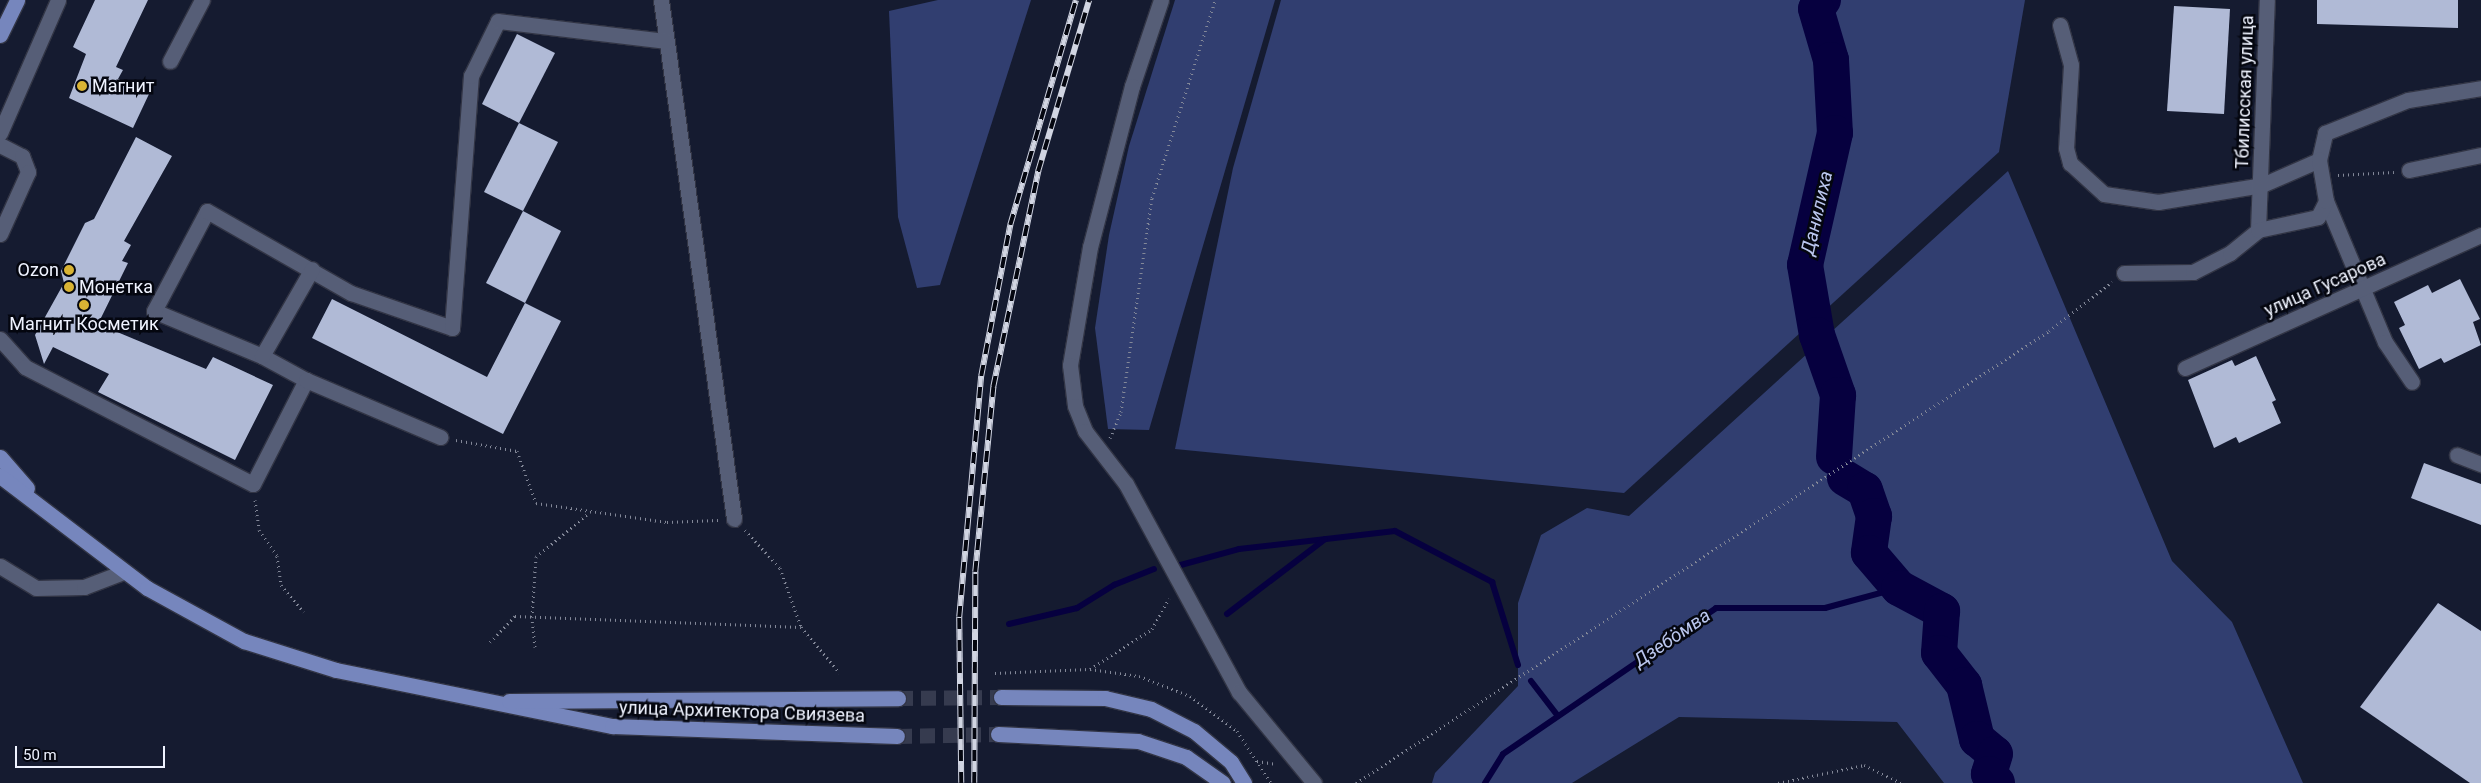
<!DOCTYPE html>
<meta charset="utf-8">
<style>
body{margin:0}
#map{position:relative;width:2481px;height:783px;overflow:hidden;background:#151b30;font-family:Roboto,sans-serif}
div>[style]{position:absolute}
[style*='--x']{left:calc(var(--x)*1px);top:calc(var(--y)*1px);width:calc(var(--w)*1px);rotate:calc(var(--a)*1deg)}
.green>*{inset:0;background:#313e70}
.stream>*{height:6px;margin:-3px;padding:0 3px;transform-origin:3px;border-radius:3px;background:#06003f}
.river>*{height:36px;margin:-18px;padding:0 18px;transform-origin:18px;border-radius:18px;background:#06003f}
.building>*{inset:0;background:#b0bad6}
.major-tunnel>*{height:15px;margin-top:-7.5px;transform-origin:0;background:repeating-linear-gradient(90deg,#363b4f 0 15px,transparent 0 23px)}
.path>*{height:3px;margin-top:-1.5px;transform-origin:0;background:repeating-linear-gradient(90deg,#838898 0 1px,transparent 0 5px)}
.roads{filter:drop-shadow(1px 0 #323545) drop-shadow(-1px 0 #323545) drop-shadow(0 1px #323545) drop-shadow(0 -1px #323545)}
.minor>*{height:15px;margin:-7.5px;padding:0 7.5px;transform-origin:7.5px;border-radius:7.5px;background:#565e77}
.major>*{height:15px;margin:-7.5px;padding:0 7.5px;transform-origin:7.5px;border-radius:7.5px;background:#7686bd}
.rail>*{height:5.5px;margin-top:-2.75px;transform-origin:0;background:repeating-linear-gradient(90deg,#04060f 0 11px,#d1d5e2 0 22px);box-sizing:border-box;border-block:1px solid #d1d5e2}
.dots>*{width:14px;height:14px;translate:-50% -50%;box-sizing:border-box;border:2px solid #04060f;border-radius:50%}
span{translate:-50% -50%;white-space:nowrap;text-align:center;line-height:1.15;-webkit-text-stroke:5px #04060f;paint-order:stroke}
.poi-label{font-size:18px;color:#eff3ff}
.left{translate:0 -50%;text-align:left}
.right{translate:-100% -50%;text-align:right}
.street-label{font-size:18px;color:#eff3ff}
.water-label{font-size:19px;color:#bac6ee;font-style:italic}
.scale{position:absolute;left:15px;top:746px;width:150px;height:22px;box-sizing:border-box;border:2px solid #eff3ff;border-top:0;padding-left:6px;font-size:15px;line-height:18px;white-space:nowrap;color:#eff3ff;-webkit-text-stroke:4px #04060f;paint-order:stroke}
</style>
<div id="map">
<div class="green">
<i style="clip-path:polygon(938px 0,1031px 0,940px 285px,917px 288px,898px 217px,889px 11px)"></i>
<i style="clip-path:polygon(1175px 0,1275px 0,1149px 430px,1108px 429px,1095px 328px,1109px 235px,1129px 146px)"></i>
<i style="clip-path:polygon(1281px 0,2025px 0,1999px 152px,1624px 493px,1175px 449px,1233px 168px)"></i>
<i style="clip-path:polygon(2008px 171px,2172px 561px,2232px 622px,2303px 783px,1944px 783px,1897px 722px,1679px 717px,1572px 783px,1432px 783px,1435px 773px,1518px 686px,1518px 603px,1541px 535px,1587px 508px,1629px 516px)"></i>
</div>
<div class="stream">
<i style="--x:1177;--y:566;--w:64;--a:-15.3"></i>
<i style="--x:1239;--y:549;--w:157;--a:-6.6"></i>
<i style="--x:1395;--y:531;--w:110;--a:27.7"></i>
<i style="--x:1492;--y:582;--w:87;--a:72.6"></i>
<i style="--x:1227;--y:614;--w:123;--a:-37.4"></i>
<i style="--x:1009;--y:624;--w:70;--a:-13.2"></i>
<i style="--x:1077;--y:608;--w:44;--a:-31.9"></i>
<i style="--x:1114;--y:585;--w:43;--a:-21.8"></i>
<i style="--x:1531;--y:681;--w:44;--a:52.4"></i>
<i style="--x:1485;--y:783;--w:34;--a:-58"></i>
<i style="--x:1503;--y:754;--w:258;--a:-34.4"></i>
<i style="--x:1716;--y:608;--w:109;--a:0"></i>
<i style="--x:1825;--y:608;--w:77;--a:-15.1"></i>
</div>
<div class="river">
<i style="--x:1823;--y:0;--w:11;--a:128"></i>
<i style="--x:1816;--y:9;--w:53;--a:73.6"></i>
<i style="--x:1831;--y:60;--w:73;--a:86.9"></i>
<i style="--x:1835;--y:133;--w:135;--a:102.8"></i>
<i style="--x:1805;--y:265;--w:71;--a:80.3"></i>
<i style="--x:1817;--y:335;--w:64;--a:70.7"></i>
<i style="--x:1838;--y:395;--w:62;--a:93.7"></i>
<i style="--x:1845;--y:478;--w:23;--a:31"></i>
<i style="--x:1865;--y:490;--w:28;--a:71"></i>
<i style="--x:1874;--y:516;--w:37;--a:98"></i>
<i style="--x:1869;--y:553;--w:46;--a:49.4"></i>
<i style="--x:1899;--y:588;--w:49;--a:28.1"></i>
<i style="--x:1942;--y:611;--w:42;--a:94.1"></i>
<i style="--x:1939;--y:653;--w:41;--a:52"></i>
<i style="--x:1964;--y:685;--w:56;--a:76.5"></i>
<i style="--x:1977;--y:739;--w:23;--a:40"></i>
<i style="--x:1995;--y:754;--w:21;--a:107"></i>
<i style="--x:1989;--y:774;--w:12;--a:48"></i>
</div>
<div class="building">
<i style="clip-path:polygon(95px 0,148px 0,116px 67px,123px 70px,118px 79px,149px 94px,133px 128px,69px 98px,86px 54px,73px 47px)"></i>
<i style="clip-path:polygon(2317px 0,2458px 0,2458px 28px,2317px 24px)"></i>
<i style="clip-path:polygon(2174px 6px,2230px 9px,2224px 114px,2167px 111px)"></i>
<i style="clip-path:polygon(517px 34px,555px 53px,519px 123px,482px 104px)"></i>
<i style="clip-path:polygon(519px 123px,558px 142px,523px 211px,484px 192px)"></i>
<i style="clip-path:polygon(136px 137px,172px 156px,124px 241px,131px 245px,122px 261px,128px 263px,98px 324px,206px 369px,213px 357px,273px 385px,235px 460px,98px 392px,109px 374px,53px 347px,44px 364px,35px 335px,64px 283px,61px 271px,85px 223px,94px 219px)"></i>
<i style="clip-path:polygon(523px 211px,561px 231px,525px 303px,486px 283px)"></i>
<i style="clip-path:polygon(2460px 279px,2480px 319px,2473px 322px,2481px 345px,2444px 363px,2441px 358px,2419px 369px,2399px 328px,2405px 325px,2394px 302px,2428px 285px,2432px 293px)"></i>
<i style="clip-path:polygon(332px 299px,487px 377px,525px 303px,561px 321px,503px 434px,312px 338px)"></i>
<i style="clip-path:polygon(2256px 356px,2276px 400px,2272px 402px,2281px 423px,2239px 443px,2236px 437px,2214px 448px,2188px 380px,2232px 360px,2235px 366px)"></i>
<i style="clip-path:polygon(2424px 463px,2481px 484px,2481px 525px,2411px 498px)"></i>
<i style="clip-path:polygon(2438px 603px,2481px 631px,2481px 783px,2470px 783px,2360px 707px)"></i>
</div>
<div class="major-tunnel">
<i style="--x:898;--y:698;--w:103;--a:-0.6"></i>
<i style="--x:897;--y:736;--w:101;--a:-1.1"></i>
</div>
<div class="path">
<i style="--x:2338;--y:175;--w:56;--a:-3.1"></i>
<i style="--x:1110;--y:438;--w:28;--a:-67"></i>
<i style="--x:1121;--y:412;--w:216;--a:-81.8"></i>
<i style="--x:1152;--y:198;--w:208;--a:-72.3"></i>
<i style="--x:456;--y:440;--w:62;--a:10.2"></i>
<i style="--x:517;--y:451;--w:55;--a:69.9"></i>
<i style="--x:536;--y:503;--w:132;--a:8.3"></i>
<i style="--x:667;--y:522;--w:51;--a:-2.2"></i>
<i style="--x:255;--y:500;--w:30;--a:82"></i>
<i style="--x:259;--y:530;--w:32;--a:55"></i>
<i style="--x:277;--y:556;--w:29;--a:82"></i>
<i style="--x:281;--y:585;--w:35;--a:50"></i>
<i style="--x:745;--y:530;--w:52;--a:47.4"></i>
<i style="--x:780;--y:568;--w:63;--a:70.4"></i>
<i style="--x:490;--y:642;--w:36;--a:-46"></i>
<i style="--x:515;--y:616;--w:286;--a:2.2"></i>
<i style="--x:801;--y:627;--w:60;--a:49.7"></i>
<i style="--x:535;--y:647;--w:30;--a:-96"></i>
<i style="--x:532;--y:617;--w:60;--a:-86.2"></i>
<i style="--x:536;--y:557;--w:70;--a:-39.8"></i>
<i style="--x:1090;--y:669;--w:74;--a:-32.8"></i>
<i style="--x:1152;--y:629;--w:35;--a:-61"></i>
<i style="--x:995;--y:673;--w:95;--a:-2.4"></i>
<i style="--x:1090;--y:669;--w:49;--a:8.1"></i>
<i style="--x:1139;--y:676;--w:55;--a:21.4"></i>
<i style="--x:1190;--y:696;--w:59;--a:36.7"></i>
<i style="--x:1237;--y:731;--w:62;--a:56.8"></i>
<i style="--x:1257;--y:761;--w:18;--a:9"></i>
<i style="--x:1356;--y:783;--w:827;--a:-33.11"></i>
<i style="--x:2049;--y:331;--w:80;--a:-37.9"></i>
<i style="--x:1778;--y:783;--w:88;--a:-11.8"></i>
<i style="--x:1864;--y:765;--w:41;--a:25.9"></i>
</div>
<div class="roads">
<div class="minor">
<i style="--x:661;--y:0;--w:524;--a:81.99"></i>
<i style="--x:1161;--y:0;--w:91;--a:108.6"></i>
<i style="--x:1132;--y:86;--w:166;--a:104.6"></i>
<i style="--x:1090;--y:247;--w:120;--a:99.6"></i>
<i style="--x:1070;--y:365;--w:41;--a:83"></i>
<i style="--x:1075;--y:406;--w:27;--a:68"></i>
<i style="--x:1085;--y:431;--w:67;--a:52.3"></i>
<i style="--x:1126;--y:484;--w:237;--a:61.5"></i>
<i style="--x:1239;--y:692;--w:118;--a:50.5"></i>
<i style="--x:2060;--y:25;--w:41;--a:74.6"></i>
<i style="--x:2071;--y:65;--w:83;--a:93.4"></i>
<i style="--x:2066;--y:148;--w:16;--a:75"></i>
<i style="--x:2070;--y:163;--w:46;--a:42.4"></i>
<i style="--x:2104;--y:194;--w:55;--a:8.4"></i>
<i style="--x:2158;--y:202;--w:105;--a:-9.3"></i>
<i style="--x:2262;--y:185;--w:62;--a:-23.7"></i>
<i style="--x:2319;--y:160;--w:28;--a:-77"></i>
<i style="--x:2325;--y:133;--w:89;--a:-21.7"></i>
<i style="--x:2408;--y:100;--w:74;--a:-9.3"></i>
<i style="--x:170;--y:61;--w:69;--a:-62.3"></i>
<i style="--x:0;--y:133;--w:145;--a:-66.4"></i>
<i style="--x:0;--y:145;--w:25;--a:27"></i>
<i style="--x:22;--y:156;--w:17;--a:69"></i>
<i style="--x:28;--y:172;--w:68;--a:114.3"></i>
<i style="--x:2409;--y:170;--w:74;--a:-11.8"></i>
<i style="--x:2326;--y:201;--w:153;--a:67.3"></i>
<i style="--x:2385;--y:342;--w:48;--a:56"></i>
<i style="--x:2258;--y:230;--w:230;--a:-87.8"></i>
<i style="--x:2124;--y:273;--w:69;--a:-0.8"></i>
<i style="--x:2193;--y:272;--w:42;--a:-27.2"></i>
<i style="--x:2230;--y:253;--w:36;--a:-39"></i>
<i style="--x:2258;--y:230;--w:61;--a:-12.2"></i>
<i style="--x:2318;--y:217;--w:18;--a:-63"></i>
<i style="--x:2326;--y:201;--w:42;--a:-99.7"></i>
<i style="--x:0;--y:339;--w:38;--a:48"></i>
<i style="--x:25;--y:367;--w:256;--a:27.2"></i>
<i style="--x:253;--y:484;--w:117;--a:-63"></i>
<i style="--x:306;--y:380;--w:50;--a:-151.4"></i>
<i style="--x:262;--y:356;--w:117;--a:-157.4"></i>
<i style="--x:154;--y:311;--w:113;--a:-62.1"></i>
<i style="--x:207;--y:211;--w:166;--a:29.7"></i>
<i style="--x:351;--y:293;--w:107;--a:19.1"></i>
<i style="--x:452;--y:328;--w:253;--a:-85.7"></i>
<i style="--x:471;--y:76;--w:61;--a:-63.9"></i>
<i style="--x:498;--y:21;--w:169;--a:6.8"></i>
<i style="--x:262;--y:356;--w:100;--a:-60.1"></i>
<i style="--x:2185;--y:368;--w:325;--a:-24.2"></i>
<i style="--x:306;--y:380;--w:146;--a:23"></i>
<i style="--x:2457;--y:455;--w:26;--a:21"></i>
<i style="--x:0;--y:566;--w:42;--a:31.4"></i>
<i style="--x:36;--y:588;--w:48;--a:-1.2"></i>
<i style="--x:84;--y:587;--w:42;--a:-21"></i>
</div>
<div class="major">
<i style="--x:0;--y:35;--w:39;--a:-64"></i>
<i style="--x:0;--y:457;--w:41;--a:48.9"></i>
<i style="--x:0;--y:476;--w:185;--a:37.3"></i>
<i style="--x:147;--y:588;--w:111;--a:28.7"></i>
<i style="--x:244;--y:641;--w:96;--a:17.5"></i>
<i style="--x:336;--y:670;--w:282;--a:11.5"></i>
<i style="--x:612;--y:726;--w:285;--a:2"></i>
<i style="--x:1001;--y:697;--w:104;--a:0.6"></i>
<i style="--x:1105;--y:698;--w:47;--a:13.4"></i>
<i style="--x:1151;--y:709;--w:48;--a:27.1"></i>
<i style="--x:1194;--y:731;--w:48;--a:40"></i>
<i style="--x:1231;--y:762;--w:25;--a:58"></i>
<i style="--x:509;--y:701;--w:389;--a:-0.4"></i>
<i style="--x:998;--y:734;--w:140;--a:2.9"></i>
<i style="--x:1138;--y:741;--w:51;--a:18.4"></i>
<i style="--x:1186;--y:757;--w:45;--a:35.1"></i>
</div>
</div>
<div class="rail">
<i style="--x:961;--y:783;--w:166;--a:-90.7"></i>
<i style="--x:959;--y:617;--w:242;--a:-84.8"></i>
<i style="--x:981;--y:376;--w:154;--a:-79.1"></i>
<i style="--x:1010;--y:225;--w:234;--a:-73.7"></i>
<i style="--x:974;--y:783;--w:211;--a:-89.7"></i>
<i style="--x:975;--y:572;--w:186;--a:-84.4"></i>
<i style="--x:993;--y:387;--w:221;--a:-78.2"></i>
<i style="--x:1038;--y:171;--w:178;--a:-73.4"></i>
</div>
<div class="dots">
<i style="left:82px;top:86px;background:#d9b334"></i>
<i style="left:69px;top:270px;background:#d9b334"></i>
<i style="left:69px;top:287px;background:#d9b334"></i>
<i style="left:84px;top:305px;background:#d9b334"></i>
</div>
<div class="poi-label">
<span class="left" style="left:92px;top:86px">Магнит</span>
<span class="right" style="left:59px;top:270px">Ozon</span>
<span class="left" style="left:79px;top:287px">Монетка</span>
<span style="left:84px;top:324px">Магнит Косметик</span>
</div>
<div class="street-label">
<span style="left:2245px;top:92px;rotate:-88deg">Тбилисская улица</span>
<span style="left:2325px;top:285px;rotate:-24deg">улица Гусарова</span>
<span style="left:742px;top:712px;rotate:2deg">улица Архитектора Свиязева</span>
</div>
<div class="water-label">
<span style="left:1817px;top:213px;rotate:-77deg">Данилиха</span>
<span style="left:1672px;top:638px;rotate:-34deg">Дзебӧмва</span>
</div>
<div class="scale">50 m</div>
</div>
